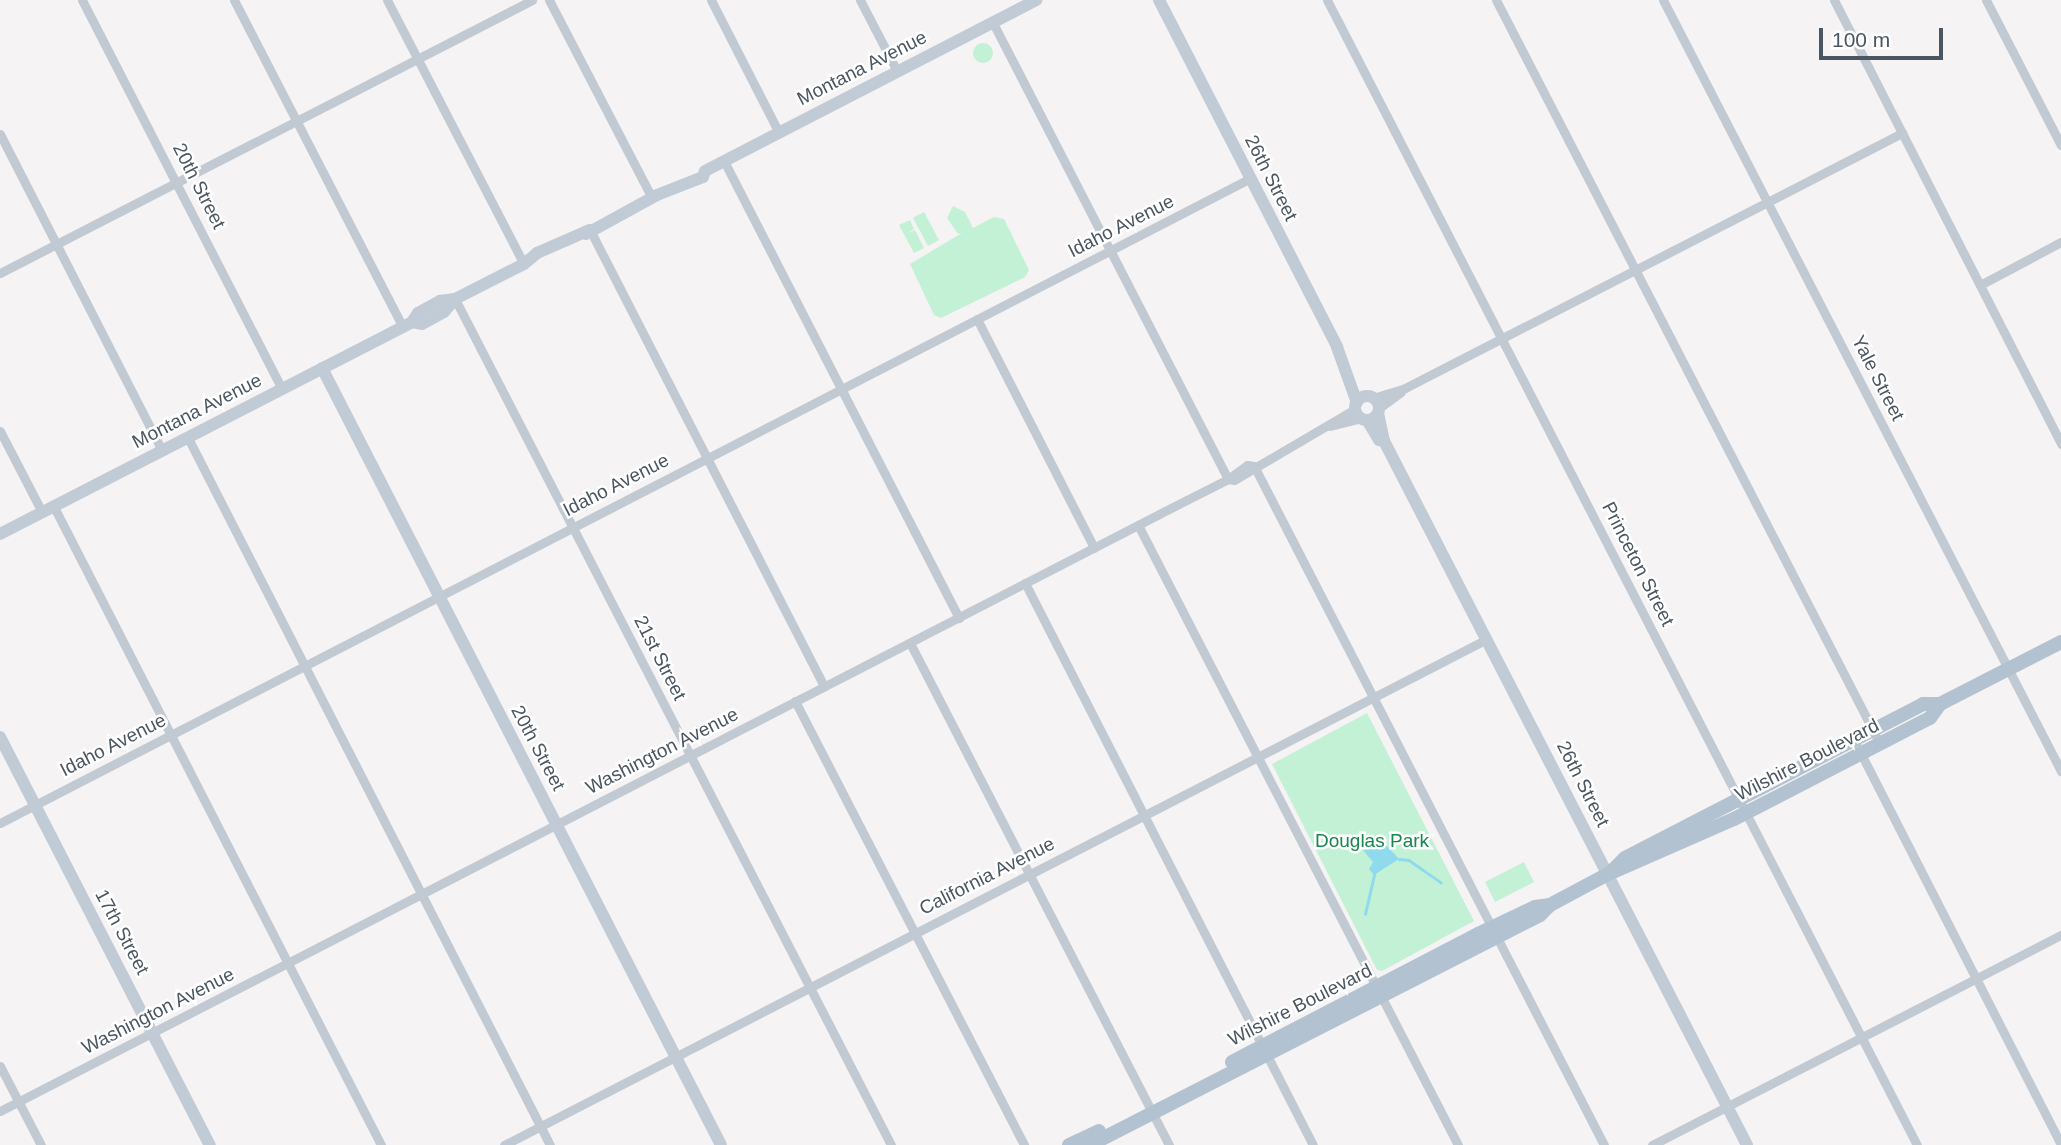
<!DOCTYPE html>
<style>
body{margin:0}
#map{position:relative;width:2061px;height:1145px;overflow:hidden;background:#f5f3f3;font-family:Arial,sans-serif}
div>[style]{position:absolute}
[style*='--x']{left:calc(var(--x)*1px);top:calc(var(--y)*1px);width:calc(var(--w)*1px);rotate:calc(var(--a)*1deg)}
.green>*{inset:0;background:#c3f1d5}
.round{border-radius:50%}
.water>*{inset:0;background:#90daee}
.stream>*{height:2.5px;margin:-1.25px;padding:0 1.25px;transform-origin:1.25px;border-radius:1.25px;background:#90daee}
.street>*{height:9px;margin:-4.5px;padding:0 4.5px;transform-origin:4.5px;border-radius:4.5px;background:#c1cad2}
.secondary>*{height:12px;margin:-6px;padding:0 6px;transform-origin:6px;border-radius:6px;background:#c1cbd6}
.secondary>.ring{margin:-6px;padding:0;box-sizing:content-box;background:none;border:12px solid #c1cbd6;border-radius:50%}
.primary>*{height:14px;margin:-7px;padding:0 7px;transform-origin:7px;border-radius:7px;background:#b3c2d1}
span{translate:-50% -50%;white-space:nowrap;text-align:center;line-height:1.15;-webkit-text-stroke:5px #fff;paint-order:stroke}
.street-label{font-size:19px;color:#4a5661}
.park-label{font-size:19px;color:#17864f}
.scale{position:absolute;left:1819px;top:28px;width:124px;height:32px;box-sizing:border-box;border:4px solid #4a5661;border-top:0;padding-left:9px;font-size:21px;line-height:24px;white-space:nowrap;color:#4a5661;-webkit-text-stroke:5px #fff;paint-order:stroke}
</style>
<div id="map">
<div class="green">
<i class="round" style="left:973px;top:43px;width:20px;height:20px"></i>
<i style="clip-path:polygon(953px 206px,965px 212px,973px 228px,994px 217px,1004px 219px,1029px 270px,1025px 277px,941px 318px,934px 315px,910px 264px,962px 233px,958px 234px,947px 218px)"></i>
<i style="clip-path:polygon(924px 212px,939px 240px,928px 246px,913px 218px)"></i>
<i style="clip-path:polygon(910px 220px,914px 229px,908px 233px,915px 230px,924px 248px,914px 253px,899px 225px)"></i>
<i style="clip-path:polygon(1367px 713px,1474px 921px,1382px 971px,1377px 970px,1272px 764px)"></i>
<i style="clip-path:polygon(1524px 862px,1534px 882px,1495px 902px,1485px 882px)"></i>
</div>
<div class="water">
<i style="clip-path:polygon(1369px 835px,1378px 836px,1399px 859px,1374px 875px,1369px 869px,1373px 862px,1363px 850px)"></i>
</div>
<div class="stream">
<i style="--x:1399;--y:859;--w:10;--a:6"></i>
<i style="--x:1409;--y:860;--w:39;--a:35"></i>
<i style="--x:1365;--y:914;--w:40;--a:-77"></i>
</div>
<div class="street">
<i style="--x:82;--y:0;--w:437;--a:62.8"></i>
<i style="--x:234;--y:0;--w:368;--a:62.7"></i>
<i style="--x:387;--y:0;--w:297;--a:62.6"></i>
<i style="--x:549;--y:0;--w:223;--a:62.5"></i>
<i style="--x:711;--y:0;--w:149;--a:62.9"></i>
<i style="--x:860;--y:0;--w:80;--a:62.5"></i>
<i style="--x:1327;--y:0;--w:1288;--a:62.74"></i>
<i style="--x:1496;--y:0;--w:837;--a:62.7"></i>
<i style="--x:1663;--y:0;--w:868;--a:62.7"></i>
<i style="--x:1834;--y:0;--w:499;--a:62.9"></i>
<i style="--x:1986;--y:0;--w:163;--a:62.7"></i>
<i style="--x:993;--y:23;--w:513;--a:62.74"></i>
<i style="--x:0;--y:134;--w:355;--a:62.9"></i>
<i style="--x:724;--y:161;--w:514;--a:62.79"></i>
<i style="--x:590;--y:230;--w:513;--a:62.84"></i>
<i style="--x:0;--y:273;--w:598;--a:-27.16"></i>
<i style="--x:1980;--y:285;--w:92;--a:-28"></i>
<i style="--x:455;--y:299;--w:952;--a:62.73"></i>
<i style="--x:977;--y:319;--w:257;--a:62.9"></i>
<i style="--x:1373;--y:398;--w:34;--a:-17"></i>
<i style="--x:1405;--y:388;--w:559;--a:-27.16"></i>
<i style="--x:1379;--y:408;--w:27;--a:-36"></i>
<i style="--x:1330;--y:426;--w:32;--a:-14"></i>
<i style="--x:0;--y:431;--w:91;--a:62.6"></i>
<i style="--x:188;--y:438;--w:794;--a:62.89"></i>
<i style="--x:1254;--y:466;--w:764;--a:62.73"></i>
<i style="--x:1228;--y:479;--w:24;--a:-36"></i>
<i style="--x:1247;--y:465;--w:7;--a:8"></i>
<i style="--x:54;--y:507;--w:717;--a:62.86"></i>
<i style="--x:1138;--y:525;--w:698;--a:62.7"></i>
<i style="--x:1025;--y:583;--w:631;--a:62.87"></i>
<i style="--x:910;--y:643;--w:565;--a:62.71"></i>
<i style="--x:795;--y:701;--w:500;--a:62.7"></i>
<i style="--x:1854;--y:740;--w:454;--a:62.9"></i>
<i style="--x:0;--y:823;--w:1405;--a:-27.28"></i>
<i style="--x:0;--y:1066;--w:89;--a:62.6"></i>
<i style="--x:0;--y:1111;--w:1304;--a:-27.25"></i>
<i style="--x:1159;--y:514;--w:77;--a:-26.9"></i>
<i style="--x:1228;--y:479;--w:6;--a:9"></i>
<i style="--x:1234;--y:480;--w:140;--a:-30.4"></i>
<i style="--x:504;--y:1145;--w:1106;--a:-27.24"></i>
<i style="--x:1652;--y:1145;--w:460;--a:-27.2"></i>
</div>
<div class="secondary">
<i style="--x:1159;--y:0;--w:390;--a:62.8"></i>
<i style="--x:1337;--y:347;--w:59;--a:70.3"></i>
<i style="--x:586;--y:234;--w:81;--a:-28.8"></i>
<i style="--x:657;--y:195;--w:49;--a:-21.4"></i>
<i style="--x:703;--y:177;--w:6;--a:-72"></i>
<i style="--x:705;--y:171;--w:373;--a:-27.3"></i>
<i style="--x:412;--y:322;--w:10;--a:11"></i>
<i style="--x:422;--y:324;--w:25;--a:-29"></i>
<i style="--x:444;--y:312;--w:17;--a:-50"></i>
<i style="--x:322;--y:368;--w:873;--a:62.82"></i>
<i class="ring" style="left:1355px;top:396px;width:12px;height:12px"></i>
<i style="--x:1378;--y:413;--w:29;--a:78"></i>
<i style="--x:1384;--y:441;--w:792;--a:62.72"></i>
<i style="--x:1367;--y:420;--w:23;--a:59"></i>
<i style="--x:1379;--y:440;--w:5;--a:11"></i>
<i style="--x:0;--y:534;--w:463;--a:-27.2"></i>
<i style="--x:412;--y:322;--w:11;--a:-56"></i>
<i style="--x:418;--y:313;--w:25;--a:-29"></i>
<i style="--x:440;--y:301;--w:15;--a:-8"></i>
<i style="--x:455;--y:299;--w:77;--a:-26.9"></i>
<i style="--x:524;--y:264;--w:17;--a:-40"></i>
<i style="--x:537;--y:253;--w:58;--a:-23.5"></i>
<i style="--x:0;--y:737;--w:459;--a:62.8"></i>
</div>
<div class="primary">
<i style="--x:1612;--y:871;--w:18;--a:-45"></i>
<i style="--x:1625;--y:858;--w:335;--a:-27.3"></i>
<i style="--x:1923;--y:704;--w:17;--a:0"></i>
<i style="--x:1940;--y:704;--w:136;--a:-27.1"></i>
<i style="--x:1232;--y:1062;--w:277;--a:-27.5"></i>
<i style="--x:1478;--y:934;--w:63;--a:-25.3"></i>
<i style="--x:1535;--y:907;--w:15;--a:-8"></i>
<i style="--x:1069;--y:1145;--w:33;--a:-25"></i>
<i style="--x:1090;--y:1145;--w:505;--a:-27.07"></i>
<i style="--x:1540;--y:915;--w:14;--a:-45"></i>
<i style="--x:1550;--y:905;--w:66;--a:-28.1"></i>
<i style="--x:1608;--y:874;--w:137;--a:-23.6"></i>
<i style="--x:1734;--y:819;--w:220;--a:-27.3"></i>
<i style="--x:1930;--y:718;--w:17;--a:-54"></i>
</div>
<div class="street-label">
<span style="left:862px;top:68px;rotate:-27deg">Montana Avenue</span>
<span style="left:1271px;top:178px;rotate:63deg">26th Street</span>
<span style="left:199px;top:186px;rotate:63deg">20th Street</span>
<span style="left:1121px;top:226px;rotate:-27deg">Idaho Avenue</span>
<span style="left:1878px;top:378px;rotate:63deg">Yale Street</span>
<span style="left:197px;top:411px;rotate:-27deg">Montana Avenue</span>
<span style="left:616px;top:485px;rotate:-27deg">Idaho Avenue</span>
<span style="left:1638px;top:564px;rotate:63deg">Princeton Street</span>
<span style="left:660px;top:658px;rotate:63deg">21st Street</span>
<span style="left:113px;top:745px;rotate:-27deg">Idaho Avenue</span>
<span style="left:538px;top:748px;rotate:62deg">20th Street</span>
<span style="left:662px;top:751px;rotate:-27deg">Washington Avenue</span>
<span style="left:1807px;top:760px;rotate:-27deg">Wilshire Boulevard</span>
<span style="left:1583px;top:784px;rotate:63deg">26th Street</span>
<span style="left:987px;top:876px;rotate:-27deg">California Avenue</span>
<span style="left:122px;top:932px;rotate:62deg">17th Street</span>
<span style="left:1300px;top:1005px;rotate:-27deg">Wilshire Boulevard</span>
<span style="left:158px;top:1011px;rotate:-27deg">Washington Avenue</span>
</div>
<div class="park-label">
<span style="left:1372px;top:841px">Douglas Park</span>
</div>
<div class="scale">100 m</div>
</div>
